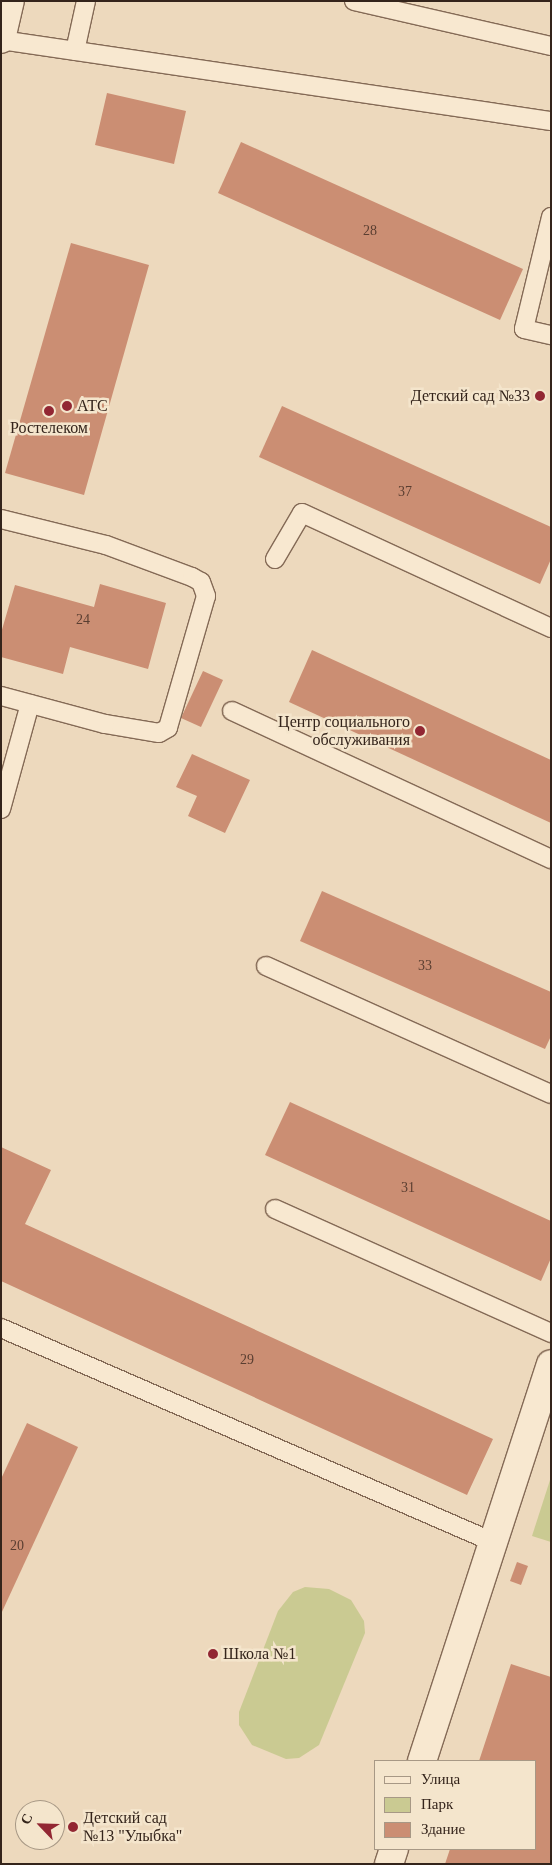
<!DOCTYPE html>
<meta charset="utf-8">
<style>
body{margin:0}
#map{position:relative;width:552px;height:1865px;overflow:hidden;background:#edd9bd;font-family:Georgia,serif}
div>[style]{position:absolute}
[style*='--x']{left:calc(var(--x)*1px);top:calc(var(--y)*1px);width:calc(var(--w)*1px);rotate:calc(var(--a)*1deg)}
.green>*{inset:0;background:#caca92}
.building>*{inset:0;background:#cb8e73}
.roads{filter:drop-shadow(1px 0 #846a56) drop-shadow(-1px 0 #846a56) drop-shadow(0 1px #846a56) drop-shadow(0 -1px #846a56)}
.service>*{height:18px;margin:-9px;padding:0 9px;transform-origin:9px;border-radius:9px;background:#f8e8d0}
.minor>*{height:28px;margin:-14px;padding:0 14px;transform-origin:14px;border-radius:14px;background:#f8e8d0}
.secondary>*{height:28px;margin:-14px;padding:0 14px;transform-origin:14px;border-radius:14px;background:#f8e8d0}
.dots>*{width:14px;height:14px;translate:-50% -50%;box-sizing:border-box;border:2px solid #f4e5cc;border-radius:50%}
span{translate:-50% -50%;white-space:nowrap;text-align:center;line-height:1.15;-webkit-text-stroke:5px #f4e5cc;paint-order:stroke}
.number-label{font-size:14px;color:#5a3e31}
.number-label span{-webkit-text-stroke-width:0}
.poi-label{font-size:16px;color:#34241b}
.right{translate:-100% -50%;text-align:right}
.left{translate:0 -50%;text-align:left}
.frame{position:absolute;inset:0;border:2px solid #34241b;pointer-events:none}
.legend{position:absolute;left:374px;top:1760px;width:162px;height:90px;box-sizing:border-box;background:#f4e5cc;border:1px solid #a79885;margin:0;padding:6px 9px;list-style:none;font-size:15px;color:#34241b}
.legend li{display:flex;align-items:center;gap:10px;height:25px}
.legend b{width:25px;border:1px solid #a79885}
.north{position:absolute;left:15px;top:1800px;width:50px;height:50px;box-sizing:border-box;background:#f4e5cc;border:1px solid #a79885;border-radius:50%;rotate:294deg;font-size:14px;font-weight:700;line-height:20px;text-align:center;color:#34241b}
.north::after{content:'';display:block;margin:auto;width:18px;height:22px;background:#922733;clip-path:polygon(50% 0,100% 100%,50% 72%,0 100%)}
</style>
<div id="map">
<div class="green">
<i style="clip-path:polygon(551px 1477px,551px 1542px,532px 1536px)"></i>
<i style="clip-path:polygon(305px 1587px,329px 1589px,351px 1600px,364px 1621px,365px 1633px,319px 1745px,299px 1758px,286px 1759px,252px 1745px,239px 1725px,239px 1712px,278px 1611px,293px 1592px)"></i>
</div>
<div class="building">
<i style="clip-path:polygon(107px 93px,186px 111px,174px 164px,95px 145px)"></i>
<i style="clip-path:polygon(241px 142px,523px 269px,500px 320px,218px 193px)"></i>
<i style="clip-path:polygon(71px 243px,149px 265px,84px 495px,5px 473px)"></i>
<i style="clip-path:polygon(282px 406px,551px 527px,551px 559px,540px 584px,259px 457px)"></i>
<i style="clip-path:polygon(100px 584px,166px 603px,148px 669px,70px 647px,63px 674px,1px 657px,1px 633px,15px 585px,94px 607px)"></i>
<i style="clip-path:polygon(312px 650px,551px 760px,551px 823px,289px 702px)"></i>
<i style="clip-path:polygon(203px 671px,223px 680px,201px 727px,181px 718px)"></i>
<i style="clip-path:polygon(192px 754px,250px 780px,225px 833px,188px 816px,197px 796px,176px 787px)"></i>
<i style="clip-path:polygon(322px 891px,551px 992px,551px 1036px,545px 1049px,300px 941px)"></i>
<i style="clip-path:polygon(290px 1102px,551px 1221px,551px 1258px,541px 1281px,265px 1155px)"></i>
<i style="clip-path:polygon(1px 1147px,51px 1170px,25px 1224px,493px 1439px,467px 1495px,1px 1281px)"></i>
<i style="clip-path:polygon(27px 1423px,78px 1447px,1px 1614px,1px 1479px)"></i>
<i style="clip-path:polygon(517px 1562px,528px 1566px,521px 1585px,510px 1581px)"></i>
<i style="clip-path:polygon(511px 1664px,551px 1677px,551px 1864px,445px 1864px,450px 1849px,536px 1849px,536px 1761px,479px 1761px)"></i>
</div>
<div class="roads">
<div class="service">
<i style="--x:354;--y:1;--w:202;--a:12.9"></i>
<i style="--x:1;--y:40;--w:556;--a:8.38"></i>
<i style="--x:75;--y:51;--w:51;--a:-77.6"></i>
<i style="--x:551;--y:217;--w:115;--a:103.6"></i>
<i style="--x:524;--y:329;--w:28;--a:13"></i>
<i style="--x:1;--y:519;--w:108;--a:13.9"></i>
<i style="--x:106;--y:545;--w:92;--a:20.4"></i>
<i style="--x:192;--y:577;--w:10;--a:29"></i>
<i style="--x:201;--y:582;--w:15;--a:70"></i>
<i style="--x:206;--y:596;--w:137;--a:106.1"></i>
<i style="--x:168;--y:728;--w:10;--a:151"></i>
<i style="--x:159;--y:733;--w:55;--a:-170.5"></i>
<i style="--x:105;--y:724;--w:108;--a:-164.9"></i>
<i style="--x:275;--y:559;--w:53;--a:-59.6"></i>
<i style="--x:302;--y:513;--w:274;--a:24.8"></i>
<i style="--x:232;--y:711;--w:352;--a:24.9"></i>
<i style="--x:1;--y:809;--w:109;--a:-74.6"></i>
<i style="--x:266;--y:966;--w:312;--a:24.2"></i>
<i style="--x:275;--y:1209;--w:303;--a:24.2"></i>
<i style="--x:1;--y:1328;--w:537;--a:23.51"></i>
</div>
<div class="minor">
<i style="--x:422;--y:1761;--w:417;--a:-72"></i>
<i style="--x:389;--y:1864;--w:16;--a:-72"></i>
</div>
<div class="secondary">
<i style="--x:1;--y:39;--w:39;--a:-77"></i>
</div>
</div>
<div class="dots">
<i style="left:540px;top:396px;background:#922733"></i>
<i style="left:67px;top:406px;background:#922733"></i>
<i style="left:49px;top:411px;background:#922733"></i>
<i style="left:420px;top:731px;background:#922733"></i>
<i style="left:213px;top:1654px;background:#922733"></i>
<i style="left:73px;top:1827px;background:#922733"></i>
</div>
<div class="number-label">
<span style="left:370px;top:231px">28</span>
<span style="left:405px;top:492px">37</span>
<span style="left:83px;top:620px">24</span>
<span style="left:425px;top:966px">33</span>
<span style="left:408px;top:1188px">31</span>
<span style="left:247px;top:1360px">29</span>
<span style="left:17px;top:1546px">20</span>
</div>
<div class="poi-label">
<span class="right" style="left:530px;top:396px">Детский сад №33</span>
<span class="left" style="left:77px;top:406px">АТС</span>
<span style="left:49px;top:428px">Ростелеком</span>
<span class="right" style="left:410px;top:731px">Центр социального<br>обслуживания</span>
<span class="left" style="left:223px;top:1654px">Школа №1</span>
<span class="left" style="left:83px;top:1827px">Детский сад<br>№13 "Улыбка"</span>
</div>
<div class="frame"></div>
<ul class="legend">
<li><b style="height:6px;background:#f8e8d0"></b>Улица</li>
<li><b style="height:14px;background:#caca92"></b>Парк</li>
<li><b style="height:14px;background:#cb8e73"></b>Здание</li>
</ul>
<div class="north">С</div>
</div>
